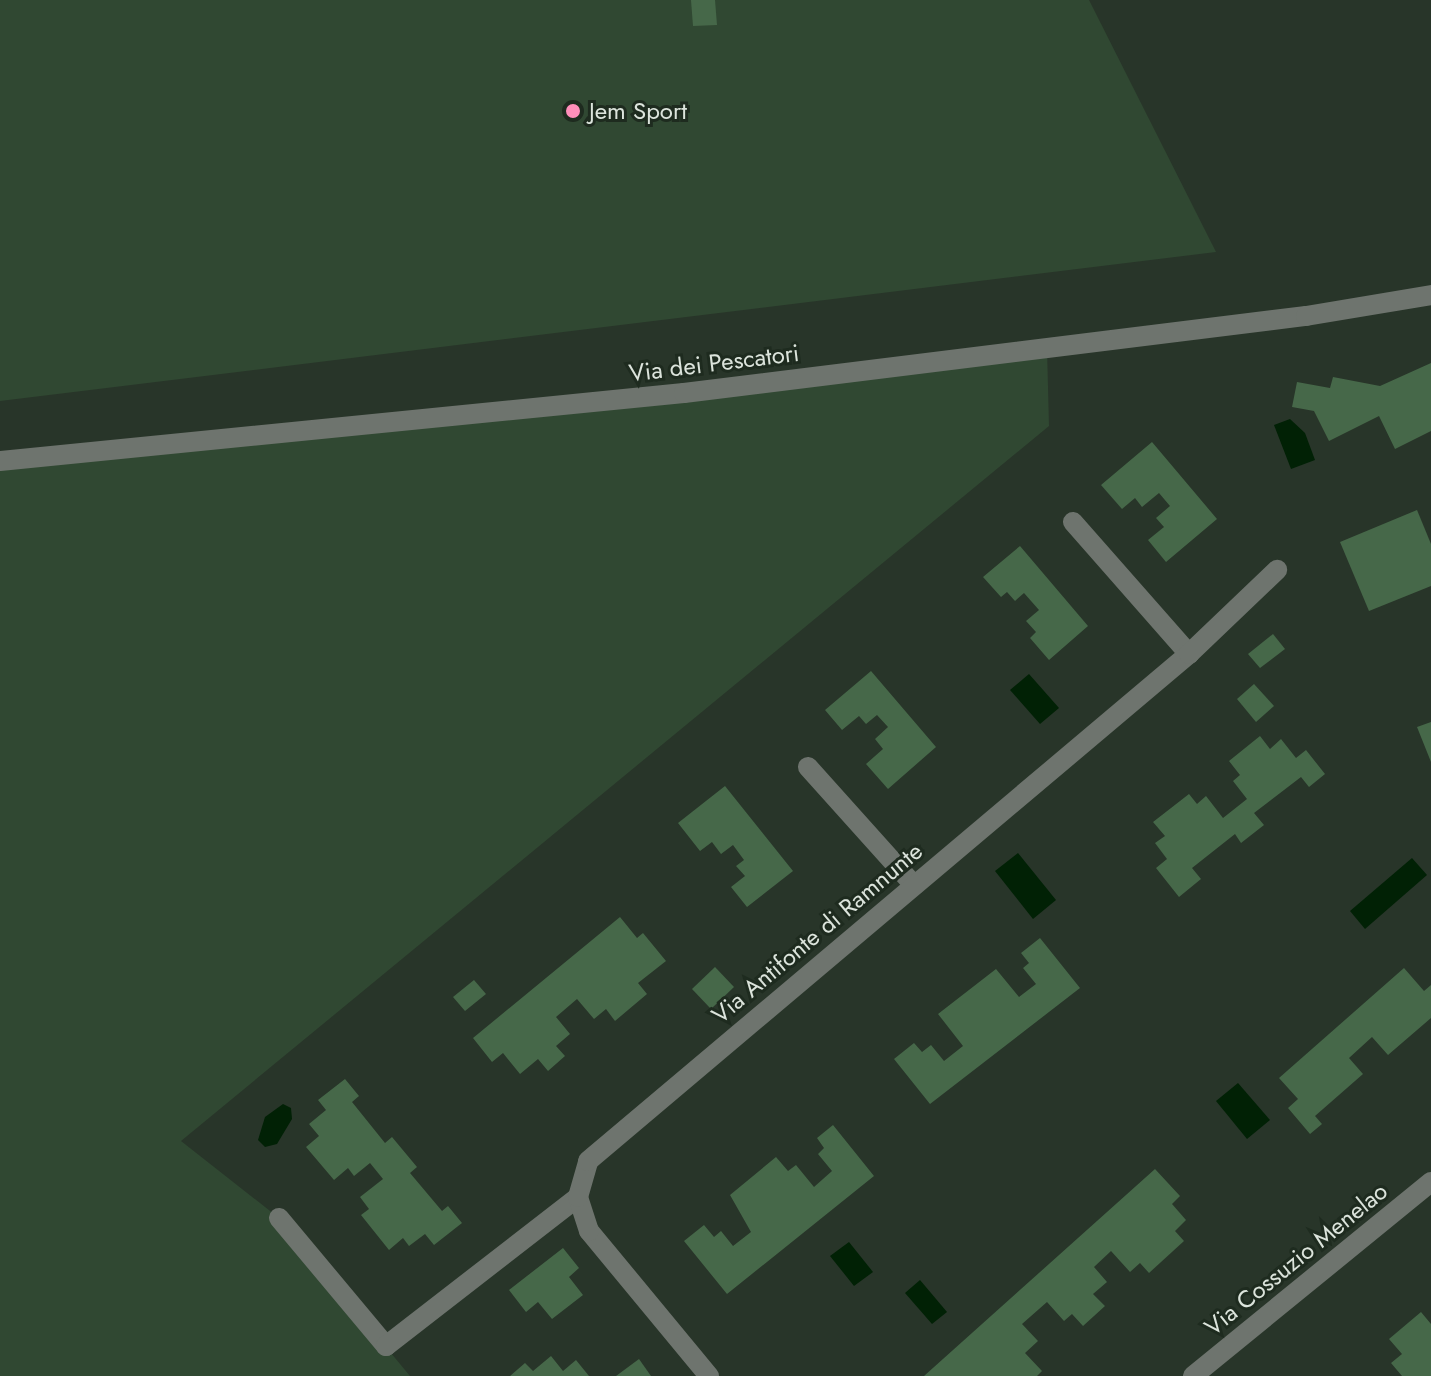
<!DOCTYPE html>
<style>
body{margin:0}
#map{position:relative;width:1431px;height:1376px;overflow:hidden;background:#283529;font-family:Jost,sans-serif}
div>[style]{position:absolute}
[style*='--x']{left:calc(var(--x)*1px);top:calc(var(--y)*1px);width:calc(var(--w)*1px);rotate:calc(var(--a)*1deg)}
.green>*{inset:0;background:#304832}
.water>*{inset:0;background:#012105}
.building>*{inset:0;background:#466849}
.minor>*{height:20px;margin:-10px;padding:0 10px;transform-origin:10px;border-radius:10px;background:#6e746e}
.dots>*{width:22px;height:22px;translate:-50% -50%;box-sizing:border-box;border:4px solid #1e2b1f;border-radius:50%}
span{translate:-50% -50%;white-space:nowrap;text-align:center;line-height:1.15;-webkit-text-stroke:6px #1e2b1f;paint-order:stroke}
.poi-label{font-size:24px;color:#dce4dc}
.left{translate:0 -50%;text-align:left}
.street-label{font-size:24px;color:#dce4dc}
</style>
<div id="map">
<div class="green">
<i style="clip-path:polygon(0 0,1089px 0,1216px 252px,0 401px)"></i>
<i style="clip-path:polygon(1047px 348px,1049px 426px,181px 1141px,279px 1218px,410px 1376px,0 1376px,0 461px)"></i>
</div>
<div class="water">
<i style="clip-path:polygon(1290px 419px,1305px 433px,1315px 460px,1291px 469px,1274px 425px)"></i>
<i style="clip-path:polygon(1029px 674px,1059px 708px,1040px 724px,1010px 690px)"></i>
<i style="clip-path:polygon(1018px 853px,1056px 900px,1033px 919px,995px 871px)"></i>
<i style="clip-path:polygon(1412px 858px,1427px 875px,1365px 929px,1350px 911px)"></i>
<i style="clip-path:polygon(1238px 1083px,1270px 1120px,1247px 1139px,1216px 1101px)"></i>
<i style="clip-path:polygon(283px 1104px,291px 1108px,292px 1119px,277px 1144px,265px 1147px,258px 1140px,265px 1117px)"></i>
<i style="clip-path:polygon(849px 1242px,873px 1272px,854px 1286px,830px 1256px)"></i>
<i style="clip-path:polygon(920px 1280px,947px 1312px,932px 1324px,905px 1293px)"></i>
</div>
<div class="building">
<i style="clip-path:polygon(691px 0,715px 0,717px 25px,693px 26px)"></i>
<i style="clip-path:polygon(1431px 363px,1431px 431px,1395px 449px,1379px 416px,1329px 441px,1314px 411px,1292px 407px,1297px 382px,1330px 388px,1333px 377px,1380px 386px)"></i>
<i style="clip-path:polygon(1152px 442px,1217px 519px,1166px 562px,1148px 540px,1164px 527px,1156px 518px,1170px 506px,1159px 493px,1142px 507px,1135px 498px,1122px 509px,1101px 485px)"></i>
<i style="clip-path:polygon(1417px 510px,1431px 544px,1431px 586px,1369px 611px,1340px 542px)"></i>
<i style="clip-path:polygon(1020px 546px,1088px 626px,1049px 660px,1030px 638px,1036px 632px,1026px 621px,1039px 610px,1024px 593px,1015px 601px,1007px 592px,1001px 597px,983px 577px)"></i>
<i style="clip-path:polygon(1273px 634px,1285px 649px,1260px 668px,1248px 654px)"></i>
<i style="clip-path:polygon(871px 671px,936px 747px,888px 789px,866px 764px,883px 749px,875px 739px,888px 727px,877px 715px,866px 724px,859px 716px,842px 730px,825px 710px)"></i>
<i style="clip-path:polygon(1254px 684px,1274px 706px,1256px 722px,1237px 699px)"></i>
<i style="clip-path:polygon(1431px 722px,1431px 762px,1417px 727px)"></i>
<i style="clip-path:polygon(1260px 736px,1270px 749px,1281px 739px,1296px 758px,1306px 750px,1325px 774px,1309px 787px,1301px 777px,1254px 813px,1264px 825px,1241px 843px,1235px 834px,1192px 868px,1201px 879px,1179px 897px,1156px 868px,1167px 859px,1155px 843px,1165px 836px,1153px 822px,1189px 794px,1197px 804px,1206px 796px,1223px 818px,1247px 799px,1233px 781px,1240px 775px,1229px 761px)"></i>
<i style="clip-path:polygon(725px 786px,793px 871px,747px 907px,731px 887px,745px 876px,736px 866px,744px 860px,733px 845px,721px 854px,712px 842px,700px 851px,678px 823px)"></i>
<i style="clip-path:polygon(620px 917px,637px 938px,643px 933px,666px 961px,638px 983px,647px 994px,615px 1021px,606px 1009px,594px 1019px,577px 999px,556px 1017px,570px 1034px,556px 1046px,565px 1056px,548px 1071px,538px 1059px,520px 1074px,503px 1053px,492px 1062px,473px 1038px)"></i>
<i style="clip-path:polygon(1040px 938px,1080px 988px,930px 1104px,894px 1059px,914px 1043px,922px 1052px,931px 1045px,944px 1061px,963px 1046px,938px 1014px,996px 969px,1019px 997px,1036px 984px,1023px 968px,1029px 963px,1021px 953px)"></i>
<i style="clip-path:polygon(715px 967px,734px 987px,711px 1009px,692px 989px)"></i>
<i style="clip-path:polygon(1404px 968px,1424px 991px,1431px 985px,1431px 1018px,1388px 1055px,1372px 1037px,1349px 1058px,1363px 1074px,1315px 1116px,1322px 1124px,1310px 1134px,1288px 1108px,1298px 1099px,1279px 1078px)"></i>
<i style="clip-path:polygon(474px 980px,486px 994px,465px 1011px,453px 997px)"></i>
<i style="clip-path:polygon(345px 1079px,359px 1096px,352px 1102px,385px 1143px,392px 1137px,417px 1167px,410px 1173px,442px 1211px,448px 1206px,462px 1223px,434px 1245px,425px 1234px,409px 1246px,403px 1238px,389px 1250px,361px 1215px,369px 1209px,360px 1197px,383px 1179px,370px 1163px,354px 1176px,348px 1168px,334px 1180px,306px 1147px,319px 1136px,309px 1124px,326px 1110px,318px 1100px)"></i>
<i style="clip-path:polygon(833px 1125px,874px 1176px,727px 1294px,684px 1241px,704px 1225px,714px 1237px,721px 1231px,733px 1246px,751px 1232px,730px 1195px,776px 1157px,788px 1171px,796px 1165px,814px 1187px,832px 1171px,818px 1154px,824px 1148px,817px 1138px)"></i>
<i style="clip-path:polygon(1155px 1169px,1180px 1196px,1172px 1204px,1186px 1220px,1175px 1231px,1184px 1241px,1149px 1273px,1140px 1263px,1130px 1272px,1111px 1251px,1094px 1267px,1107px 1282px,1093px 1294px,1105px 1306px,1083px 1326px,1072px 1314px,1064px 1321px,1047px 1302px,1022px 1324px,1038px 1341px,1025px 1353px,1042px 1371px,1037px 1376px,924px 1376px)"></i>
<i style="clip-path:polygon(563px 1248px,579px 1268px,569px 1277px,583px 1295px,552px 1319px,538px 1302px,526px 1312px,509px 1290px)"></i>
<i style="clip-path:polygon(1421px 1312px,1431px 1324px,1431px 1376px,1402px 1376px,1391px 1363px,1402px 1354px,1389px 1339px)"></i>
<i style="clip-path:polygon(551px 1356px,563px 1371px,576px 1360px,589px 1376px,510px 1376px,525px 1363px,533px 1371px)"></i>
<i style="clip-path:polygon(639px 1359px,651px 1376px,616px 1376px)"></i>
</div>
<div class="minor">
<i style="--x:0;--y:461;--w:687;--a:-5.68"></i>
<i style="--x:684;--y:393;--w:627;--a:-7.06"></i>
<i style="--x:1306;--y:316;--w:127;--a:-9.5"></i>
<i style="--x:1073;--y:522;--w:176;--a:48.7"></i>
<i style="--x:808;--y:767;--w:159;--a:48.1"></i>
<i style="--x:279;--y:1218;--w:167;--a:50.1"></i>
<i style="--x:386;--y:1346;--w:243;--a:-37.8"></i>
<i style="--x:709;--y:1376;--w:188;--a:-129.6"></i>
<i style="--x:589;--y:1231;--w:36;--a:-108"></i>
<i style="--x:578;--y:1197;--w:37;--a:-74"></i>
<i style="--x:588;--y:1161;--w:786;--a:-40.15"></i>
<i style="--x:1189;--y:654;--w:122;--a:-43.7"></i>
<i style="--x:1193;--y:1376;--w:307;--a:-39.2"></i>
</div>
<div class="dots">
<i style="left:573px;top:111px;background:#ff8eba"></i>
</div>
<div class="poi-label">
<span class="left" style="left:589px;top:111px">Jem Sport</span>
</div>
<div class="street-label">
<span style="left:714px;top:363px;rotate:-7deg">Via dei Pescatori</span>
<span style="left:817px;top:933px;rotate:-40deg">Via Antifonte di Ramnunte</span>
<span style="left:1296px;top:1259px;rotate:-39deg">Via Cossuzio Menelao</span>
</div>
</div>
